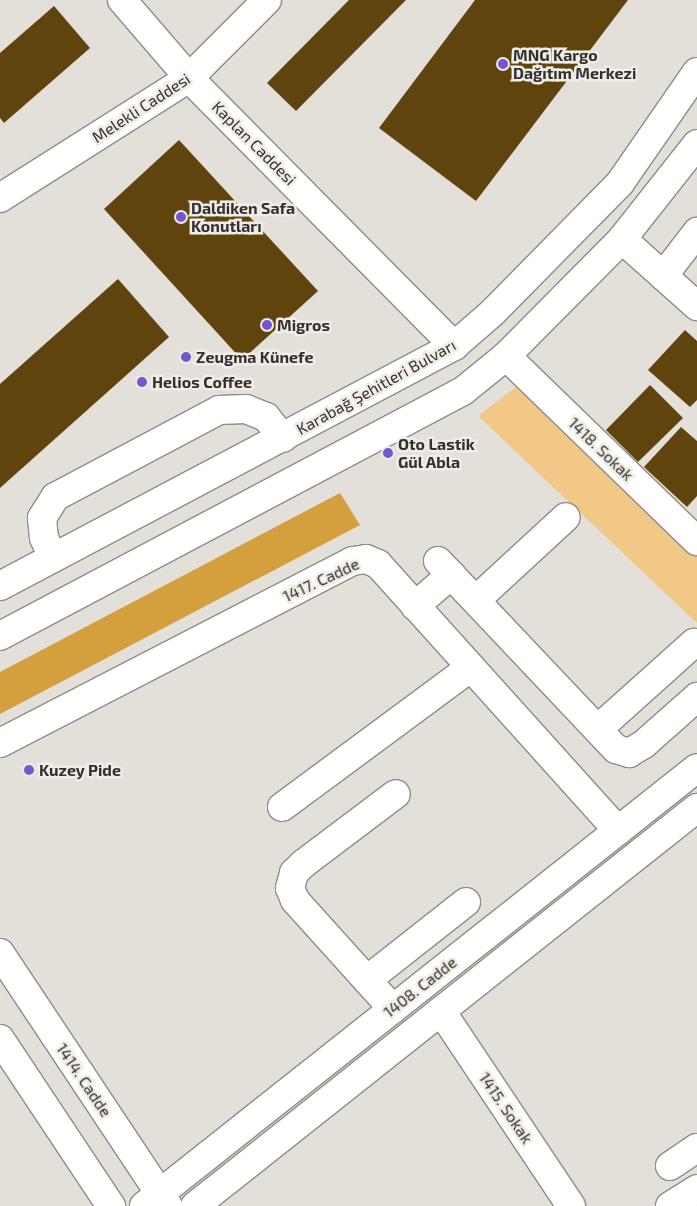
<!DOCTYPE html>
<meta charset="utf-8">
<style>
body{margin:0}
#map{position:relative;width:697px;height:1206px;overflow:hidden;background:#e3dfd9;font-family:"Exo 2",sans-serif}
div>[style]{position:absolute}
[style*='--x']{left:calc(var(--x)*1px);top:calc(var(--y)*1px);width:calc(var(--w)*1px);rotate:calc(var(--a)*1deg)}
.green>*{inset:0;background:#f1c886}
.forest>*{inset:0;background:#d49f3d}
.building>*{inset:0;background:#60440d}
.roads{filter:drop-shadow(1px 0 #908c86) drop-shadow(-1px 0 #908c86) drop-shadow(0 1px #908c86) drop-shadow(0 -1px #908c86)}
.minor>*{height:28px;margin:-14px;padding:0 14px;transform-origin:14px;border-radius:14px;background:#fff}
.major>*{height:28px;margin:-14px;padding:0 14px;transform-origin:14px;border-radius:14px;background:#fff}
.dots>*{width:14px;height:14px;translate:-50% -50%;box-sizing:border-box;border:2px solid #f1ece6;border-radius:50%}
span{translate:-50% -50%;white-space:nowrap;text-align:center;line-height:1.15;-webkit-text-stroke:5px #f1ece6;paint-order:stroke}
.poi-label{font-size:16px;color:#32312e;font-weight:700}
.left{translate:0 -50%;text-align:left}
.street-label{font-size:16px;color:#32312e}
</style>
<div id="map">
<div class="green">
<i style="clip-path:polygon(516px 387px,697px 554px,697px 623px,478px 416px)"></i>
</div>
<div class="forest">
<i style="clip-path:polygon(340px 493px,360px 525px,0 714px,0 672px)"></i>
</div>
<div class="building">
<i style="clip-path:polygon(349px 0,406px 0,296px 111px,267px 83px)"></i>
<i style="clip-path:polygon(475px 0,628px 0,476px 201px,379px 128px)"></i>
<i style="clip-path:polygon(54px 6px,90px 48px,4px 123px,0 118px,0 53px)"></i>
<i style="clip-path:polygon(179px 140px,318px 291px,242px 360px,104px 209px)"></i>
<i style="clip-path:polygon(118px 279px,169px 337px,0 488px,0 384px)"></i>
<i style="clip-path:polygon(685px 330px,697px 341px,697px 400px,690px 407px,648px 370px)"></i>
<i style="clip-path:polygon(650px 385px,683px 418px,638px 462px,606px 430px)"></i>
<i style="clip-path:polygon(681px 427px,697px 441px,697px 496px,687px 507px,644px 467px)"></i>
</div>
<div class="roads">
<div class="minor">
<i style="--x:122;--y:0;--w:103;--a:49.3"></i>
<i style="--x:189;--y:78;--w:377;--a:45.3"></i>
<i style="--x:0;--y:198;--w:224;--a:-32.4"></i>
<i style="--x:189;--y:78;--w:110;--a:-45"></i>
<i style="--x:622;--y:239;--w:101;--a:41.8"></i>
<i style="--x:663;--y:276;--w:56;--a:-52.3"></i>
<i style="--x:506;--y:356;--w:266;--a:44.1"></i>
<i style="--x:53;--y:558;--w:22;--a:-114"></i>
<i style="--x:44;--y:538;--w:20;--a:-96"></i>
<i style="--x:42;--y:518;--w:25;--a:-58"></i>
<i style="--x:55;--y:497;--w:186;--a:-27.9"></i>
<i style="--x:219;--y:410;--w:27;--a:-2"></i>
<i style="--x:246;--y:409;--w:22;--a:22"></i>
<i style="--x:266;--y:417;--w:27;--a:51"></i>
<i style="--x:438;--y:561;--w:259;--a:46.6"></i>
<i style="--x:616;--y:749;--w:14;--a:17"></i>
<i style="--x:629;--y:753;--w:17;--a:-31"></i>
<i style="--x:644;--y:744;--w:71;--a:-41.6"></i>
<i style="--x:476;--y:600;--w:122;--a:-42.7"></i>
<i style="--x:415;--y:606;--w:48;--a:-40.7"></i>
<i style="--x:598;--y:729;--w:129;--a:-41.9"></i>
<i style="--x:0;--y:743;--w:397;--a:-27.3"></i>
<i style="--x:353;--y:561;--w:13;--a:-9"></i>
<i style="--x:366;--y:559;--w:13;--a:23"></i>
<i style="--x:378;--y:564;--w:359;--a:48"></i>
<i style="--x:282;--y:807;--w:235;--a:-36.5"></i>
<i style="--x:367;--y:980;--w:126;--a:-38.2"></i>
<i style="--x:393;--y:1009;--w:147;--a:-132"></i>
<i style="--x:295;--y:900;--w:13;--a:-113"></i>
<i style="--x:290;--y:888;--w:16;--a:-75"></i>
<i style="--x:294;--y:873;--w:13;--a:-45"></i>
<i style="--x:303;--y:864;--w:116;--a:-37"></i>
<i style="--x:441;--y:1011;--w:234;--a:56.3"></i>
<i style="--x:670;--y:1166;--w:32;--a:-34"></i>
<i style="--x:670;--y:1206;--w:32;--a:-32"></i>
</div>
<div class="major">
<i style="--x:0;--y:586;--w:514;--a:-27.86"></i>
<i style="--x:454;--y:346;--w:50;--a:-41"></i>
<i style="--x:492;--y:313;--w:182;--a:-45.4"></i>
<i style="--x:620;--y:183;--w:135;--a:-55.3"></i>
<i style="--x:0;--y:636;--w:524;--a:-27.89"></i>
<i style="--x:463;--y:391;--w:55;--a:-39.1"></i>
<i style="--x:506;--y:356;--w:165;--a:-45.2"></i>
<i style="--x:622;--y:239;--w:121;--a:-51.7"></i>
<i style="--x:0;--y:953;--w:304;--a:56.4"></i>
<i style="--x:0;--y:1039;--w:201;--a:56.4"></i>
<i style="--x:144;--y:1206;--w:705;--a:-38.38"></i>
<i style="--x:195;--y:1206;--w:641;--a:-38.41"></i>
</div>
</div>
<div class="dots">
<i style="left:503px;top:64px;background:#7257d1"></i>
<i style="left:181px;top:217px;background:#7257d1"></i>
<i style="left:267px;top:325px;background:#7257d1"></i>
<i style="left:186px;top:357px;background:#7257d1"></i>
<i style="left:142px;top:382px;background:#7257d1"></i>
<i style="left:388px;top:453px;background:#7257d1"></i>
<i style="left:29px;top:770px;background:#7257d1"></i>
</div>
<div class="poi-label">
<span class="left" style="left:513px;top:64px">MNG Kargo<br>Dağıtım Merkezi</span>
<span class="left" style="left:191px;top:217px">Daldiken Safa<br>Konutları</span>
<span class="left" style="left:277px;top:325px">Migros</span>
<span class="left" style="left:196px;top:357px">Zeugma Künefe</span>
<span class="left" style="left:152px;top:382px">Helios Coffee</span>
<span class="left" style="left:398px;top:453px">Oto Lastik<br>Gül Abla</span>
<span class="left" style="left:39px;top:770px">Kuzey Pide</span>
</div>
<div class="street-label">
<span style="left:141px;top:108px;rotate:-33deg">Melekli Caddesi</span>
<span style="left:254px;top:143px;rotate:45deg">Kaplan Caddesi</span>
<span style="left:376px;top:387px;rotate:-29deg">Karabağ Şehitleri Bulvarı</span>
<span style="left:601px;top:449px;rotate:44deg">1418. Sokak</span>
<span style="left:321px;top:580px;rotate:-25deg">1417. Cadde</span>
<span style="left:420px;top:987px;rotate:-38deg">1408. Cadde</span>
<span style="left:84px;top:1080px;rotate:56deg">1414. Cadde</span>
<span style="left:506px;top:1108px;rotate:56deg">1415. Sokak</span>
</div>
</div>
